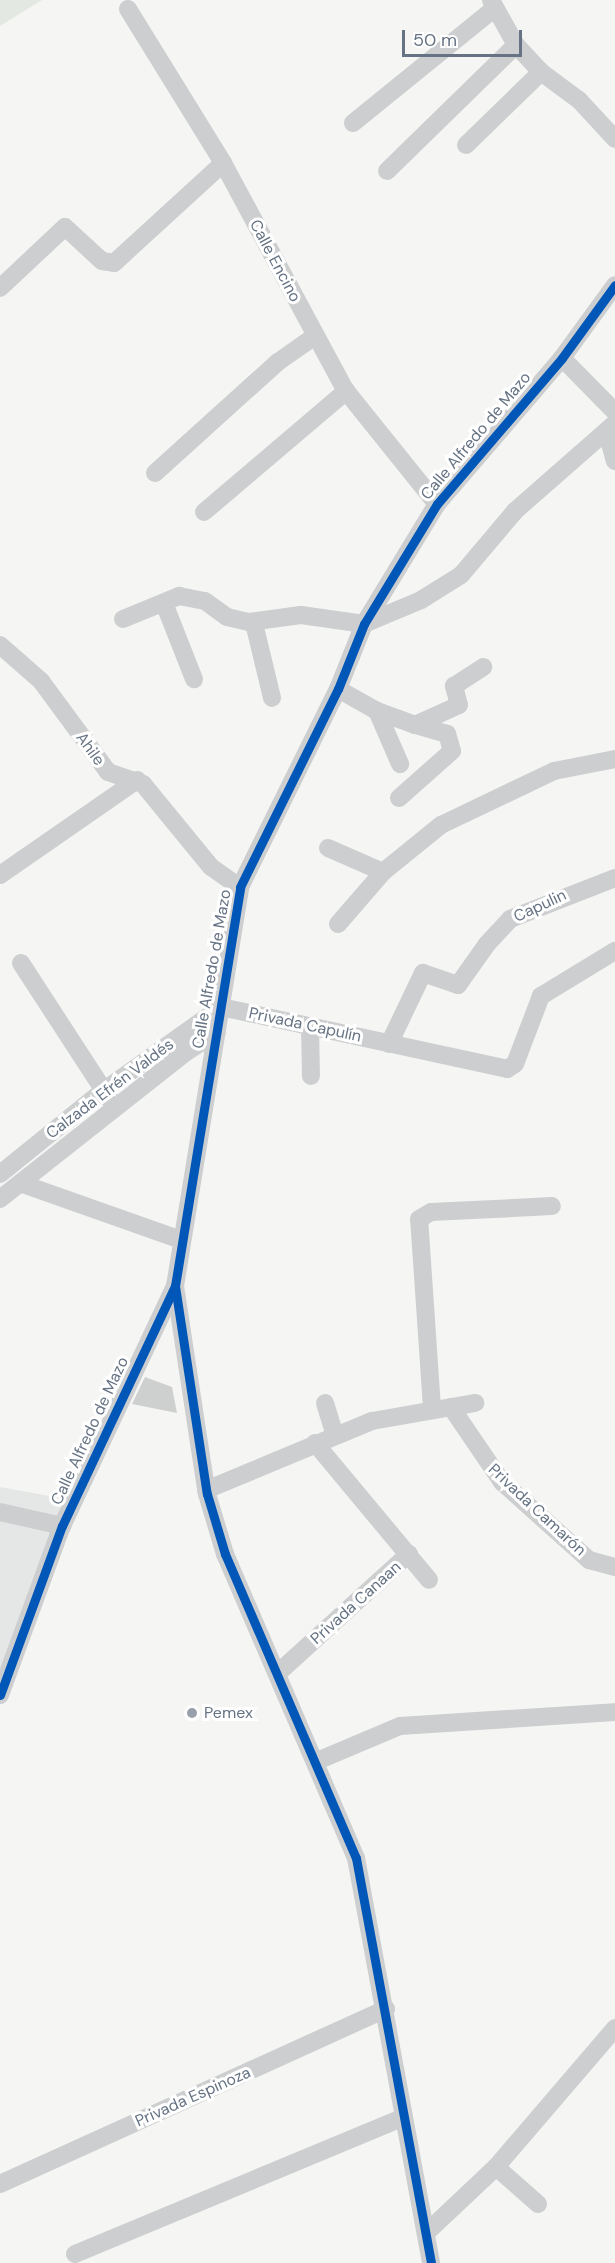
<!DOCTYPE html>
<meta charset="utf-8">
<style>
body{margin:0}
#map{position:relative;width:615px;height:2263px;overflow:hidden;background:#f5f6f4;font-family:"DM Sans",sans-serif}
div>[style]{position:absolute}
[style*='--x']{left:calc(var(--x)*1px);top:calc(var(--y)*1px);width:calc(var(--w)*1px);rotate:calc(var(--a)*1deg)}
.built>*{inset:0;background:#e5e7e7}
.green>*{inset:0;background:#e4e8e2}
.building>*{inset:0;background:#ced0d0}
.minor>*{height:18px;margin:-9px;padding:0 9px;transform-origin:9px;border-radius:9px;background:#cdcecf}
.cycleway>*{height:9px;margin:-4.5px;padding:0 4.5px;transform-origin:4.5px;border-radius:4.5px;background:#0057b8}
.dots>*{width:16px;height:16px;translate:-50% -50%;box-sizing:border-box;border:3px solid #fff;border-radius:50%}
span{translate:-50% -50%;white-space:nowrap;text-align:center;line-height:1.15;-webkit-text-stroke:6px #fff;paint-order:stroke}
.street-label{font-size:16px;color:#667384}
.poi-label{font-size:16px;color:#667384}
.left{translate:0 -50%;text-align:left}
.scale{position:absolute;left:402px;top:30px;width:120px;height:27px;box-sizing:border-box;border:3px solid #667384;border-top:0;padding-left:8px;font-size:18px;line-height:21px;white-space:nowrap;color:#667384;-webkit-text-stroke:4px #fff;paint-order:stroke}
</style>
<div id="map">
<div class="built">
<i style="clip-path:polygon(0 1487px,66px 1499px,0 1676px)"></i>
</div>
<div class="green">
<i style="clip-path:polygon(0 0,42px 0,0 26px)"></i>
</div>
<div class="building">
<i style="clip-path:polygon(145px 1377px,172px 1387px,177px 1413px,132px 1404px)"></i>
</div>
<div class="minor">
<i style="--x:491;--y:0;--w:51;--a:60.9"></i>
<i style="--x:516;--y:45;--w:37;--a:47"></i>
<i style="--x:541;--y:72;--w:47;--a:36.4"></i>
<i style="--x:579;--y:100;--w:53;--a:47.3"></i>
<i style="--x:128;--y:9;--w:181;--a:58.3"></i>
<i style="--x:223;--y:163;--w:259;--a:61.7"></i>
<i style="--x:346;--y:391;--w:145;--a:51.2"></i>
<i style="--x:353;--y:123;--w:181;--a:-39"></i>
<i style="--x:466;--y:145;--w:105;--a:-44.2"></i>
<i style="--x:387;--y:171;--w:180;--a:-44.3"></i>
<i style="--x:0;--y:288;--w:89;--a:-43.2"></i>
<i style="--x:65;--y:227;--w:50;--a:42.6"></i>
<i style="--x:102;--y:261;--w:12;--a:9"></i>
<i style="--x:114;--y:263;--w:148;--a:-42.5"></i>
<i style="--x:562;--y:358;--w:76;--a:45.5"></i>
<i style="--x:607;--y:432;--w:30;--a:75"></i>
<i style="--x:155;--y:473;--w:166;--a:-42.1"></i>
<i style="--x:278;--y:362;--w:45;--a:-35.1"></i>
<i style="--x:204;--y:512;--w:187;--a:-40.4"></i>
<i style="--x:164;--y:603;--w:82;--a:68.5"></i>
<i style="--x:123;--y:619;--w:61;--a:-22.3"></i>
<i style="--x:179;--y:596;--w:26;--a:11"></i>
<i style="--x:205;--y:601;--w:27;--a:36"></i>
<i style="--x:227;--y:617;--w:23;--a:13"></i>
<i style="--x:249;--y:622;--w:52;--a:-7.7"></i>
<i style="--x:301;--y:615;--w:64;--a:8.1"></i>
<i style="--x:364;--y:624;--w:62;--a:-22.8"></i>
<i style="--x:421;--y:600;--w:47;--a:-32"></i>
<i style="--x:461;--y:575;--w:84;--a:-49.8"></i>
<i style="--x:515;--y:511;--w:133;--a:-41.3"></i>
<i style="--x:254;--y:623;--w:77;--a:76.5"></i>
<i style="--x:0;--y:645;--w:55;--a:41.3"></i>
<i style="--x:41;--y:681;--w:113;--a:53.6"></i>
<i style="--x:108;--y:772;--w:37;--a:19"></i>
<i style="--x:143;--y:784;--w:107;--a:50.7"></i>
<i style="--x:211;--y:867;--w:35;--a:35"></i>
<i style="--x:338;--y:689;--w:45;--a:29.4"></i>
<i style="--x:377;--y:711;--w:58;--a:66.5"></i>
<i style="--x:377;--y:711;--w:40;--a:20.2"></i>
<i style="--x:415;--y:725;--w:48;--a:-24.4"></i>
<i style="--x:459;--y:705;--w:20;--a:-105"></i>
<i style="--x:454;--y:686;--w:35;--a:-33"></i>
<i style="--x:399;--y:798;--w:71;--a:-41.6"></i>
<i style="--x:452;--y:751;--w:18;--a:-106"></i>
<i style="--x:447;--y:734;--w:33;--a:-164"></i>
<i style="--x:328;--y:848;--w:60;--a:23.6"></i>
<i style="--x:0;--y:875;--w:167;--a:-34.7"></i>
<i style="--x:338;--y:924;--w:69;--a:-49.1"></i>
<i style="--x:383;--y:872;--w:75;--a:-39"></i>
<i style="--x:441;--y:825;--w:125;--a:-25.5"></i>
<i style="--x:554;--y:771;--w:62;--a:-11.1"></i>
<i style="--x:21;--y:963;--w:163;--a:57"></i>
<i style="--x:221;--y:1007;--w:293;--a:12.2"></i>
<i style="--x:507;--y:1069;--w:9;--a:-32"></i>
<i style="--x:515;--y:1064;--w:73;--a:-69.1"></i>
<i style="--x:541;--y:996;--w:87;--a:-31.3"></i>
<i style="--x:310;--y:1026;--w:50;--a:88.9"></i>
<i style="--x:389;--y:1044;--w:79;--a:-64.4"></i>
<i style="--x:423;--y:973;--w:37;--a:19"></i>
<i style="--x:458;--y:985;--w:50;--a:-54.7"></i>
<i style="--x:487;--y:944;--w:34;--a:-47"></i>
<i style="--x:510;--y:919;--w:113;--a:-21.3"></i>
<i style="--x:0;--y:1174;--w:132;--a:-38.9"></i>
<i style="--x:103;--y:1091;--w:145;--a:-35.4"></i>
<i style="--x:20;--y:1183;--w:171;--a:19.5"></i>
<i style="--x:0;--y:1199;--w:237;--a:-38.3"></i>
<i style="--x:186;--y:1052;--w:36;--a:-32"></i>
<i style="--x:175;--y:1286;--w:210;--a:81.3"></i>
<i style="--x:207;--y:1494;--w:63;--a:73.3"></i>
<i style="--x:225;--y:1554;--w:331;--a:66.7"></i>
<i style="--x:356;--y:1858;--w:412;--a:79.5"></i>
<i style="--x:325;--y:1403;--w:34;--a:73"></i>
<i style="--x:451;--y:1407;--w:91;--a:55.8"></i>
<i style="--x:502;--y:1482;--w:117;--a:41.9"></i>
<i style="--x:589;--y:1560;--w:27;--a:15"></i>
<i style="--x:432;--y:1408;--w:189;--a:-93.9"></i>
<i style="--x:419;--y:1219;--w:14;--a:-30"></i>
<i style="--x:431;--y:1212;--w:121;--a:-2.8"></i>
<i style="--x:315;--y:1443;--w:178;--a:50.2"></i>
<i style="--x:206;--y:1490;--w:180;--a:-22.6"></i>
<i style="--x:372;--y:1421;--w:105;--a:-9.9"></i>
<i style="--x:0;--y:1512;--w:64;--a:12.7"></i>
<i style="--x:278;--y:1673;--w:177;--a:-42.3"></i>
<i style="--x:0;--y:1695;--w:180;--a:-69.9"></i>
<i style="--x:62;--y:1526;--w:265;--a:-64.8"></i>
<i style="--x:175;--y:1286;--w:404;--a:-80.7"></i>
<i style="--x:240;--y:887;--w:221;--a:-63.7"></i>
<i style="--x:338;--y:689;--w:70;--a:-68.2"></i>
<i style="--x:364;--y:624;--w:140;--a:-58.7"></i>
<i style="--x:437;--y:504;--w:192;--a:-49.4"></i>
<i style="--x:562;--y:358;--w:90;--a:-54"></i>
<i style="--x:317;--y:1761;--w:90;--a:-22.9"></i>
<i style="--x:400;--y:1726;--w:215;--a:-3.7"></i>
<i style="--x:496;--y:2167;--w:56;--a:41.4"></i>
<i style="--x:0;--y:2184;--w:424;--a:-24.4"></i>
<i style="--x:426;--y:2233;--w:96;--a:-43.3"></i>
<i style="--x:496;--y:2167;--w:183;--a:-49.4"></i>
<i style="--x:75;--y:2254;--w:356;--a:-22.6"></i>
</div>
<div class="cycleway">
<i style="--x:175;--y:1286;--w:210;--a:81.3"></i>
<i style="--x:207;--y:1494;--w:63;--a:73.3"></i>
<i style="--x:225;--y:1554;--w:331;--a:66.7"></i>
<i style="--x:356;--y:1858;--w:412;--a:79.5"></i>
<i style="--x:0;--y:1695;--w:180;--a:-69.9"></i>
<i style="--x:62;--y:1526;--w:265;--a:-64.8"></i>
<i style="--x:175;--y:1286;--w:404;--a:-80.7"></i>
<i style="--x:240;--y:887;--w:221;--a:-63.7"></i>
<i style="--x:338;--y:689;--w:70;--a:-68.2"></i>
<i style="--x:364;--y:624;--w:140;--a:-58.7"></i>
<i style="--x:437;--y:504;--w:192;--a:-49.4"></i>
<i style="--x:562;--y:358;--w:90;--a:-54"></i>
</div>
<div class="dots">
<i style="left:192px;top:1713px;background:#98a1ab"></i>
</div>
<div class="street-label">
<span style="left:275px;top:261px;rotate:62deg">Calle Encino</span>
<span style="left:476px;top:436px;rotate:-50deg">Calle Alfredo de Mazo</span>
<span style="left:90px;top:749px;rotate:54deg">Ahile</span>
<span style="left:540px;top:906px;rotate:-25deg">Capulin</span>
<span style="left:212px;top:969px;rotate:-80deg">Calle Alfredo de Mazo</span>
<span style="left:305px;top:1025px;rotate:12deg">Privada Capulín</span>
<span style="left:110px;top:1089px;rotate:-37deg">Calzada Efrén Valdés</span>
<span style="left:90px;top:1431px;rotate:-65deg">Calle Alfredo de Mazo</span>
<span style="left:537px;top:1510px;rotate:43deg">Privada Camarón</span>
<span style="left:356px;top:1603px;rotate:-42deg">Privada Canaan</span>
<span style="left:193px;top:2097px;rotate:-24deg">Privada Espinoza</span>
</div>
<div class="poi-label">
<span class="left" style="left:204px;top:1713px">Pemex</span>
</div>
<div class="scale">50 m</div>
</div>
